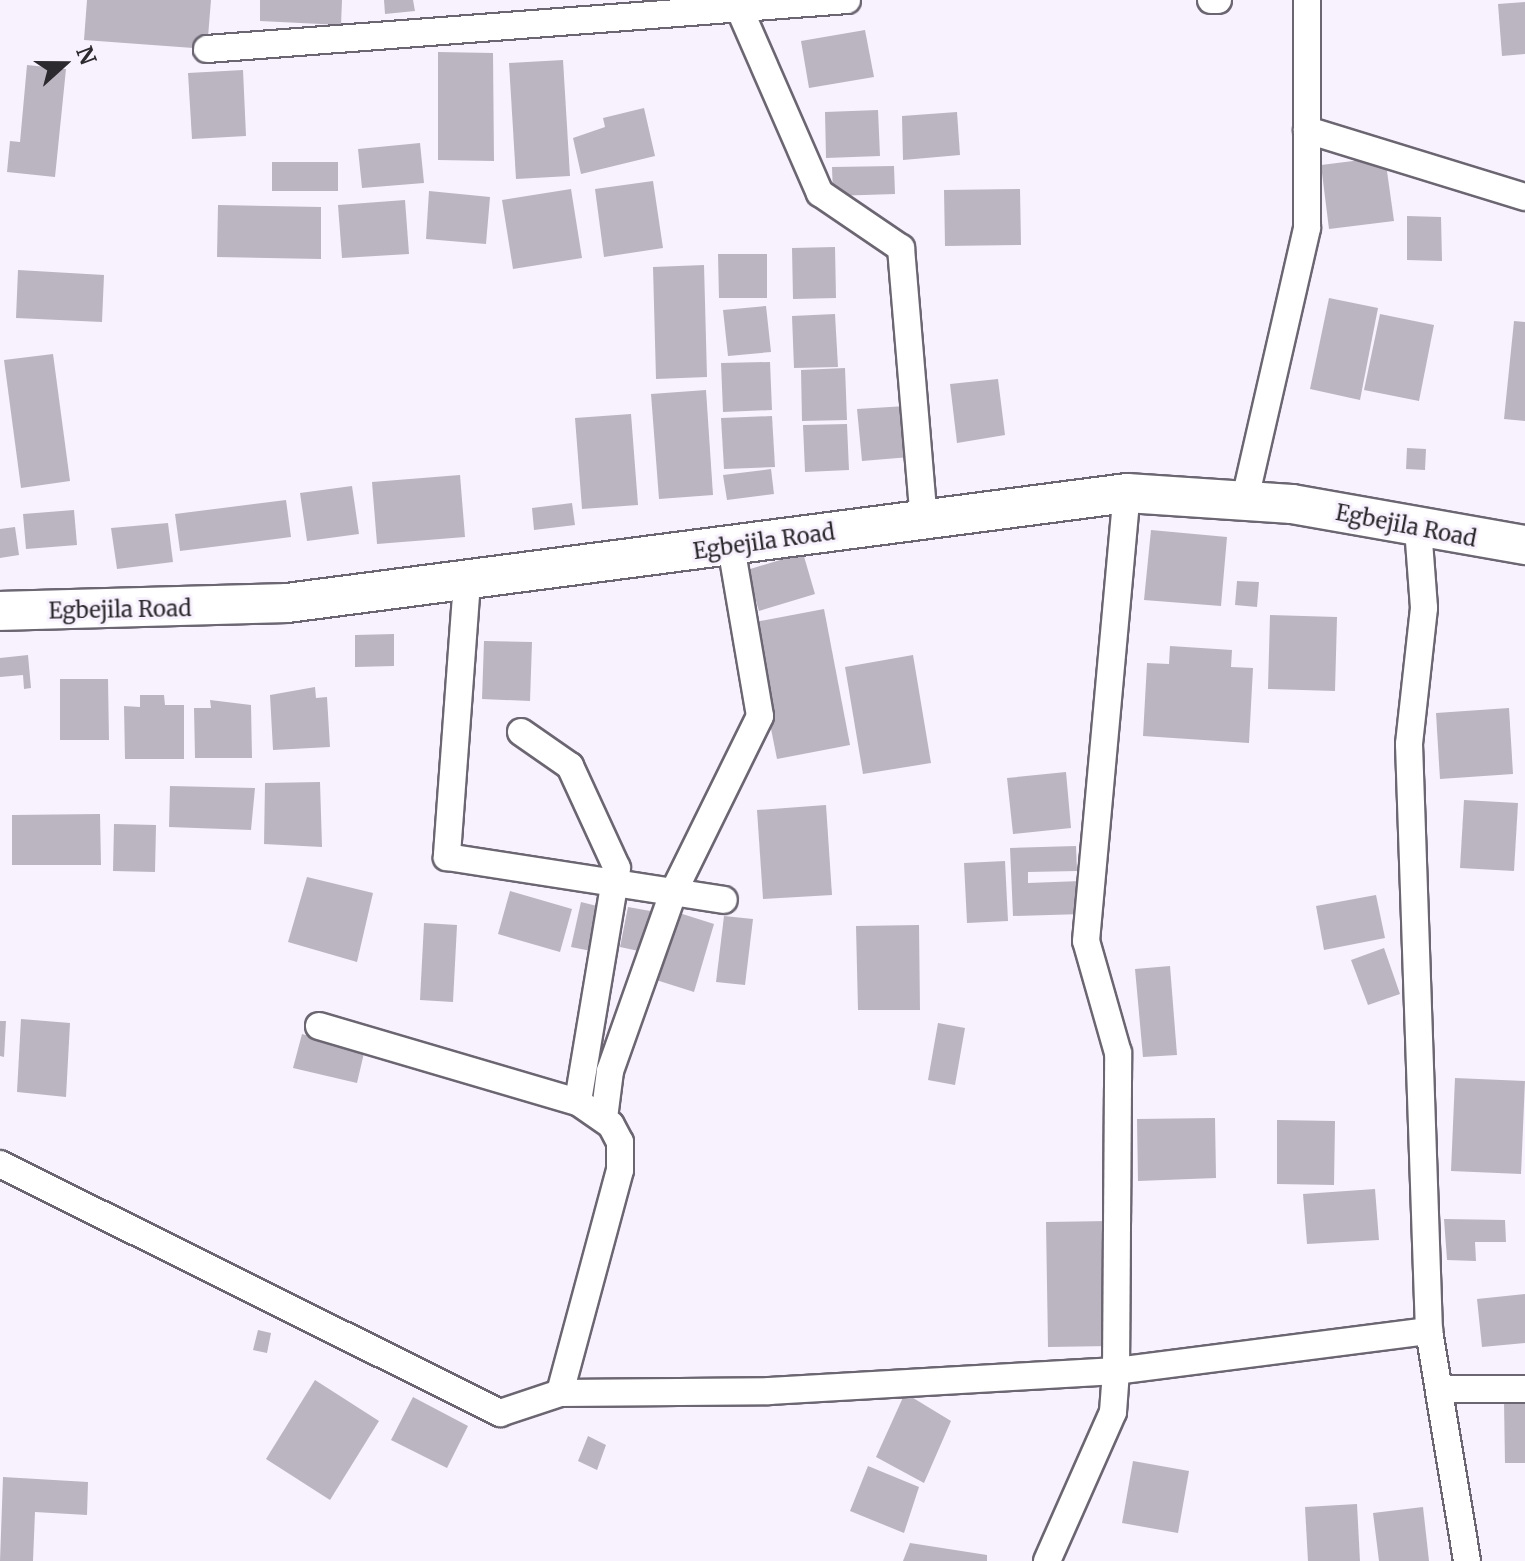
<!DOCTYPE html>
<style>
body{margin:0}
#map{position:relative;width:1525px;height:1561px;overflow:hidden;background:#f8f2fe;font-family:Merriweather,serif}
div>[style]{position:absolute}
[style*='--x']{left:calc(var(--x)*1px);top:calc(var(--y)*1px);width:calc(var(--w)*1px);rotate:calc(var(--a)*1deg)}
.building>*{inset:0;background:#bbb5c1}
.roads{filter:drop-shadow(2px 0 #6b6671) drop-shadow(-2px 0 #6b6671) drop-shadow(0 2px #6b6671) drop-shadow(0 -2px #6b6671)}
.street>*{height:26px;margin:-13px;padding:0 13px;transform-origin:13px;border-radius:13px;background:#fff}
.secondary>*{height:38px;margin:-19px;padding:0 19px;transform-origin:19px;border-radius:19px;background:#fff}
span{translate:-50% -50%;white-space:nowrap;text-align:center;line-height:1.15;-webkit-text-stroke:6px #f8f2fe;paint-order:stroke}
.street-label{font-size:22px;color:#2d2a2f}
.north{position:absolute;left:24px;top:24px;width:80px;height:80px;-webkit-text-stroke:6px #f8f2fe;paint-order:stroke;rotate:69deg;font-size:22px;font-weight:700;line-height:32px;text-align:center;color:#2d2a2f}
.north::after{content:'';display:block;margin:auto;width:28px;height:36px;background:#2d2a2f;clip-path:polygon(50% 0,100% 100%,50% 72%,0 100%)}
</style>
<div id="map">
<div class="building">
<i style="clip-path:polygon(87px 0,211px 0,207px 49px,84px 40px)"></i>
<i style="clip-path:polygon(260px 0,342px 0,341px 25px,260px 21px)"></i>
<i style="clip-path:polygon(384px 0,413px 0,415px 11px,385px 14px)"></i>
<i style="clip-path:polygon(1525px 2px,1525px 54px,1502px 56px,1498px 4px)"></i>
<i style="clip-path:polygon(865px 30px,874px 77px,809px 88px,801px 41px)"></i>
<i style="clip-path:polygon(438px 52px,493px 53px,494px 161px,438px 160px)"></i>
<i style="clip-path:polygon(563px 60px,570px 176px,516px 179px,509px 63px)"></i>
<i style="clip-path:polygon(27px 65px,66px 69px,55px 177px,7px 172px,10px 141px,20px 142px)"></i>
<i style="clip-path:polygon(243px 70px,246px 136px,192px 139px,188px 73px)"></i>
<i style="clip-path:polygon(644px 108px,655px 156px,581px 174px,573px 138px,605px 127px,603px 118px)"></i>
<i style="clip-path:polygon(878px 110px,880px 156px,826px 158px,825px 112px)"></i>
<i style="clip-path:polygon(957px 112px,960px 155px,903px 160px,902px 116px)"></i>
<i style="clip-path:polygon(420px 143px,424px 183px,362px 188px,358px 149px)"></i>
<i style="clip-path:polygon(1385px 157px,1394px 221px,1329px 229px,1321px 165px)"></i>
<i style="clip-path:polygon(272px 162px,338px 162px,338px 191px,272px 191px)"></i>
<i style="clip-path:polygon(894px 166px,895px 194px,833px 196px,832px 167px)"></i>
<i style="clip-path:polygon(653px 181px,663px 248px,604px 257px,595px 189px)"></i>
<i style="clip-path:polygon(571px 189px,582px 258px,513px 269px,502px 200px)"></i>
<i style="clip-path:polygon(1020px 189px,1021px 245px,945px 246px,944px 190px)"></i>
<i style="clip-path:polygon(429px 191px,490px 197px,486px 244px,426px 239px)"></i>
<i style="clip-path:polygon(405px 200px,409px 254px,342px 258px,338px 205px)"></i>
<i style="clip-path:polygon(218px 205px,321px 207px,321px 259px,217px 257px)"></i>
<i style="clip-path:polygon(1407px 216px,1441px 217px,1442px 261px,1407px 260px)"></i>
<i style="clip-path:polygon(835px 247px,836px 298px,793px 299px,792px 248px)"></i>
<i style="clip-path:polygon(718px 254px,767px 254px,767px 298px,719px 298px)"></i>
<i style="clip-path:polygon(704px 265px,707px 377px,656px 379px,653px 267px)"></i>
<i style="clip-path:polygon(18px 270px,104px 275px,102px 322px,16px 318px)"></i>
<i style="clip-path:polygon(1329px 298px,1378px 308px,1360px 400px,1310px 389px)"></i>
<i style="clip-path:polygon(766px 306px,771px 352px,728px 356px,723px 310px)"></i>
<i style="clip-path:polygon(835px 314px,838px 367px,794px 368px,792px 316px)"></i>
<i style="clip-path:polygon(1380px 314px,1434px 325px,1419px 401px,1364px 390px)"></i>
<i style="clip-path:polygon(1514px 321px,1525px 322px,1525px 421px,1504px 419px)"></i>
<i style="clip-path:polygon(53px 354px,70px 481px,21px 488px,4px 360px)"></i>
<i style="clip-path:polygon(770px 362px,772px 410px,723px 412px,721px 363px)"></i>
<i style="clip-path:polygon(845px 368px,847px 420px,802px 421px,801px 370px)"></i>
<i style="clip-path:polygon(998px 379px,1005px 435px,957px 443px,950px 384px)"></i>
<i style="clip-path:polygon(706px 390px,713px 495px,659px 499px,651px 394px)"></i>
<i style="clip-path:polygon(906px 406px,910px 457px,862px 461px,857px 409px)"></i>
<i style="clip-path:polygon(631px 414px,638px 505px,582px 509px,575px 418px)"></i>
<i style="clip-path:polygon(772px 416px,775px 467px,724px 469px,721px 418px)"></i>
<i style="clip-path:polygon(847px 424px,849px 470px,805px 472px,803px 425px)"></i>
<i style="clip-path:polygon(1407px 448px,1426px 449px,1425px 470px,1406px 469px)"></i>
<i style="clip-path:polygon(771px 469px,774px 494px,727px 500px,723px 475px)"></i>
<i style="clip-path:polygon(460px 475px,465px 537px,377px 544px,372px 482px)"></i>
<i style="clip-path:polygon(352px 486px,359px 534px,307px 541px,300px 493px)"></i>
<i style="clip-path:polygon(286px 500px,291px 537px,180px 551px,175px 514px)"></i>
<i style="clip-path:polygon(572px 503px,575px 525px,534px 530px,532px 508px)"></i>
<i style="clip-path:polygon(74px 510px,77px 545px,26px 549px,23px 514px)"></i>
<i style="clip-path:polygon(168px 523px,173px 562px,117px 569px,111px 528px)"></i>
<i style="clip-path:polygon(15px 527px,19px 555px,0 558px,0 529px)"></i>
<i style="clip-path:polygon(1151px 530px,1227px 537px,1221px 606px,1144px 600px)"></i>
<i style="clip-path:polygon(803px 553px,815px 594px,759px 611px,747px 570px)"></i>
<i style="clip-path:polygon(1237px 581px,1259px 582px,1257px 607px,1235px 605px)"></i>
<i style="clip-path:polygon(824px 609px,850px 745px,777px 759px,750px 623px)"></i>
<i style="clip-path:polygon(1270px 615px,1337px 617px,1335px 691px,1268px 689px)"></i>
<i style="clip-path:polygon(394px 634px,394px 666px,355px 667px,355px 635px)"></i>
<i style="clip-path:polygon(484px 641px,532px 642px,530px 701px,482px 699px)"></i>
<i style="clip-path:polygon(1170px 646px,1232px 650px,1231px 667px,1253px 668px,1249px 743px,1143px 736px,1147px 663px,1169px 664px)"></i>
<i style="clip-path:polygon(28px 655px,31px 688px,24px 689px,23px 675px,0 677px,0 658px)"></i>
<i style="clip-path:polygon(913px 655px,931px 763px,863px 774px,845px 667px)"></i>
<i style="clip-path:polygon(60px 679px,108px 679px,109px 740px,60px 740px)"></i>
<i style="clip-path:polygon(315px 687px,316px 698px,327px 697px,330px 747px,273px 750px,270px 695px)"></i>
<i style="clip-path:polygon(140px 695px,164px 695px,165px 705px,184px 705px,184px 759px,125px 759px,124px 706px,140px 707px)"></i>
<i style="clip-path:polygon(210px 700px,251px 705px,252px 758px,195px 758px,194px 708px,211px 708px)"></i>
<i style="clip-path:polygon(1509px 708px,1513px 774px,1440px 779px,1436px 713px)"></i>
<i style="clip-path:polygon(1066px 772px,1071px 828px,1013px 834px,1007px 778px)"></i>
<i style="clip-path:polygon(320px 782px,322px 847px,264px 844px,265px 783px)"></i>
<i style="clip-path:polygon(170px 786px,255px 788px,251px 830px,169px 827px)"></i>
<i style="clip-path:polygon(1464px 800px,1518px 803px,1514px 871px,1460px 868px)"></i>
<i style="clip-path:polygon(826px 805px,832px 895px,763px 899px,757px 810px)"></i>
<i style="clip-path:polygon(100px 814px,101px 865px,12px 865px,12px 815px)"></i>
<i style="clip-path:polygon(114px 824px,156px 825px,155px 872px,113px 871px)"></i>
<i style="clip-path:polygon(1076px 846px,1077px 871px,1028px 872px,1028px 883px,1081px 881px,1083px 914px,1013px 916px,1010px 848px)"></i>
<i style="clip-path:polygon(1005px 861px,1008px 921px,967px 923px,964px 863px)"></i>
<i style="clip-path:polygon(307px 877px,373px 893px,357px 962px,288px 942px)"></i>
<i style="clip-path:polygon(510px 891px,572px 909px,560px 952px,498px 934px)"></i>
<i style="clip-path:polygon(1376px 895px,1385px 938px,1324px 950px,1316px 906px)"></i>
<i style="clip-path:polygon(581px 902px,601px 907px,591px 951px,571px 947px)"></i>
<i style="clip-path:polygon(628px 907px,656px 912px,648px 953px,620px 947px)"></i>
<i style="clip-path:polygon(673px 911px,714px 924px,694px 992px,653px 979px)"></i>
<i style="clip-path:polygon(724px 916px,753px 919px,745px 985px,716px 982px)"></i>
<i style="clip-path:polygon(424px 923px,457px 925px,453px 1002px,420px 1000px)"></i>
<i style="clip-path:polygon(919px 925px,920px 1010px,858px 1010px,856px 926px)"></i>
<i style="clip-path:polygon(1384px 948px,1400px 994px,1368px 1005px,1351px 960px)"></i>
<i style="clip-path:polygon(1170px 966px,1177px 1055px,1143px 1057px,1135px 969px)"></i>
<i style="clip-path:polygon(21px 1019px,70px 1023px,66px 1097px,17px 1092px)"></i>
<i style="clip-path:polygon(0 1021px,6px 1021px,4px 1057px,0 1056px)"></i>
<i style="clip-path:polygon(938px 1023px,965px 1028px,955px 1085px,928px 1080px)"></i>
<i style="clip-path:polygon(302px 1034px,364px 1053px,357px 1083px,293px 1068px)"></i>
<i style="clip-path:polygon(1455px 1078px,1525px 1081px,1521px 1174px,1451px 1171px)"></i>
<i style="clip-path:polygon(1215px 1118px,1216px 1178px,1138px 1181px,1137px 1119px)"></i>
<i style="clip-path:polygon(1277px 1120px,1335px 1121px,1334px 1185px,1277px 1184px)"></i>
<i style="clip-path:polygon(1375px 1189px,1379px 1240px,1307px 1244px,1303px 1194px)"></i>
<i style="clip-path:polygon(1444px 1219px,1505px 1220px,1506px 1242px,1475px 1242px,1476px 1261px,1447px 1260px)"></i>
<i style="clip-path:polygon(1109px 1221px,1111px 1346px,1048px 1347px,1046px 1222px)"></i>
<i style="clip-path:polygon(1525px 1294px,1525px 1343px,1482px 1347px,1477px 1299px)"></i>
<i style="clip-path:polygon(258px 1330px,271px 1333px,267px 1353px,253px 1350px)"></i>
<i style="clip-path:polygon(315px 1380px,379px 1421px,330px 1500px,266px 1459px)"></i>
<i style="clip-path:polygon(905px 1393px,951px 1421px,924px 1483px,876px 1457px)"></i>
<i style="clip-path:polygon(413px 1397px,468px 1426px,447px 1468px,391px 1440px)"></i>
<i style="clip-path:polygon(1504px 1402px,1525px 1402px,1525px 1463px,1505px 1463px)"></i>
<i style="clip-path:polygon(588px 1436px,606px 1445px,597px 1470px,578px 1461px)"></i>
<i style="clip-path:polygon(1133px 1461px,1189px 1471px,1178px 1533px,1122px 1523px)"></i>
<i style="clip-path:polygon(868px 1466px,919px 1487px,904px 1533px,850px 1511px)"></i>
<i style="clip-path:polygon(3px 1477px,88px 1482px,87px 1515px,35px 1512px,33px 1561px,0 1561px)"></i>
<i style="clip-path:polygon(1357px 1504px,1360px 1561px,1308px 1561px,1305px 1507px)"></i>
<i style="clip-path:polygon(1423px 1507px,1429px 1561px,1379px 1561px,1373px 1513px)"></i>
<i style="clip-path:polygon(910px 1543px,987px 1555px,987px 1561px,903px 1561px)"></i>
</div>
<div class="roads">
<div class="street">
<i style="--x:1211;--y:0;--w:7;--a:0"></i>
<i style="--x:739;--y:8;--w:202;--a:66.4"></i>
<i style="--x:820;--y:193;--w:98;--a:34.2"></i>
<i style="--x:901;--y:248;--w:274;--a:85.2"></i>
<i style="--x:207;--y:49;--w:642;--a:-4.38"></i>
<i style="--x:1307;--y:130;--w:228;--a:17.1"></i>
<i style="--x:1245;--y:499;--w:278;--a:-77.1"></i>
<i style="--x:1307;--y:228;--w:228;--a:-90"></i>
<i style="--x:1418;--y:528;--w:80;--a:85.7"></i>
<i style="--x:1424;--y:608;--w:137;--a:96.3"></i>
<i style="--x:1409;--y:744;--w:587;--a:88.05"></i>
<i style="--x:1429;--y:1331;--w:233;--a:80.6"></i>
<i style="--x:467;--y:582;--w:276;--a:94.2"></i>
<i style="--x:447;--y:857;--w:280;--a:8.8"></i>
<i style="--x:521;--y:732;--w:60;--a:34.8"></i>
<i style="--x:570;--y:766;--w:112;--a:65.3"></i>
<i style="--x:617;--y:868;--w:237;--a:99.5"></i>
<i style="--x:319;--y:1026;--w:270;--a:16.4"></i>
<i style="--x:578;--y:1102;--w:40;--a:34.9"></i>
<i style="--x:611;--y:1125;--w:19;--a:62"></i>
<i style="--x:620;--y:1142;--w:28;--a:90"></i>
<i style="--x:620;--y:1170;--w:231;--a:105.1"></i>
<i style="--x:604;--y:1118;--w:47;--a:-82.7"></i>
<i style="--x:610;--y:1071;--w:189;--a:-70.5"></i>
<i style="--x:673;--y:893;--w:197;--a:-63.8"></i>
<i style="--x:760;--y:716;--w:171;--a:-99.7"></i>
<i style="--x:0;--y:1164;--w:559;--a:26.47"></i>
<i style="--x:500;--y:1413;--w:63;--a:-18.4"></i>
<i style="--x:560;--y:1393;--w:209;--a:-0.5"></i>
<i style="--x:769;--y:1391;--w:348;--a:-3.3"></i>
<i style="--x:1116;--y:1371;--w:316;--a:-7.3"></i>
<i style="--x:1443;--y:1389;--w:82;--a:0"></i>
<i style="--x:1047;--y:1561;--w:163;--a:-66.1"></i>
<i style="--x:1113;--y:1412;--w:41;--a:-85.8"></i>
<i style="--x:1116;--y:1371;--w:318;--a:-89.6"></i>
<i style="--x:1118;--y:1053;--w:116;--a:-105.9"></i>
<i style="--x:1086;--y:941;--w:450;--a:-84.8"></i>
</div>
<div class="secondary">
<i style="--x:0;--y:611;--w:287;--a:-1.6"></i>
<i style="--x:287;--y:603;--w:847;--a:-7.46"></i>
<i style="--x:1127;--y:493;--w:165;--a:3.8"></i>
<i style="--x:1292;--y:504;--w:237;--a:10"></i>
</div>
</div>
<div class="street-label">
<span style="left:1406px;top:526px;rotate:11deg">Egbejila Road</span>
<span style="left:764px;top:542px;rotate:-8deg">Egbejila Road</span>
<span style="left:120px;top:610px;rotate:-1deg">Egbejila Road</span>
</div>
<div class="north">N</div>
</div>
